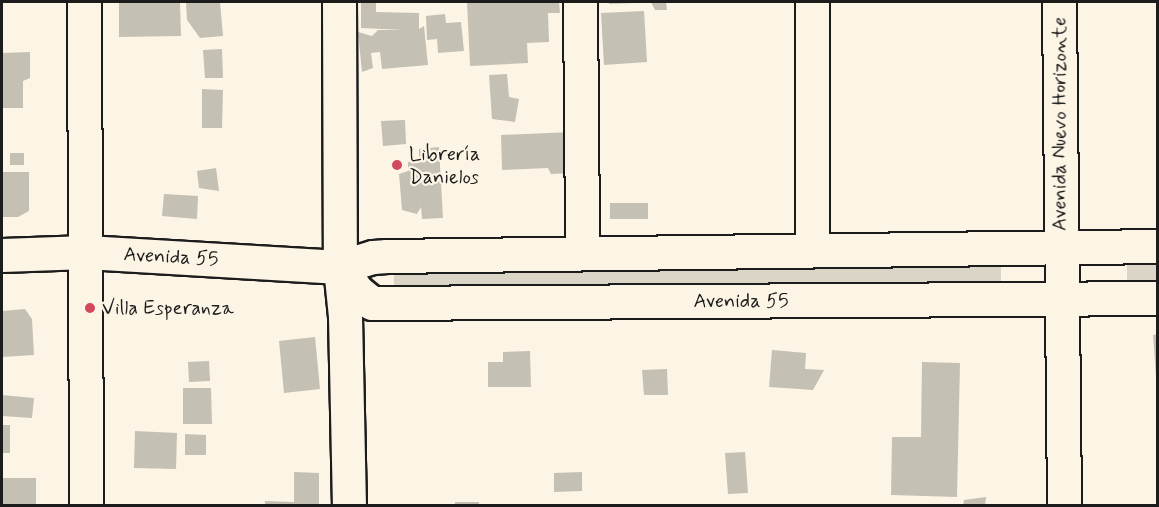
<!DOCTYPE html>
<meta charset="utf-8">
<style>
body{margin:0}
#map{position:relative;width:1159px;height:507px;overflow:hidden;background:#fcf5e5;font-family:Mynerve,sans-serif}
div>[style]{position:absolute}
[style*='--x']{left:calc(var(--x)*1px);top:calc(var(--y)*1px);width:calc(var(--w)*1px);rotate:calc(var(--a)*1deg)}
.green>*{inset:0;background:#dbd5c8}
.building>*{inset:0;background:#c4c0b3}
.roads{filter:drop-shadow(2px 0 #1c1c1c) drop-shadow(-2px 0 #1c1c1c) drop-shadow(0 2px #1c1c1c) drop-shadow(0 -2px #1c1c1c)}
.minor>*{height:33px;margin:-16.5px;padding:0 16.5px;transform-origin:16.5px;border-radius:16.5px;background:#fcf5e5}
.dots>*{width:16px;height:16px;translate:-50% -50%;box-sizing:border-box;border:3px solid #fcf5e5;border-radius:50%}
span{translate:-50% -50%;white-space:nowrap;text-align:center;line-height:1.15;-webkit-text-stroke:4.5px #fcf5e5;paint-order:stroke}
.street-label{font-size:20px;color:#1c1c1c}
.poi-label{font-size:20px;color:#1c1c1c}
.left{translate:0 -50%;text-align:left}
.frame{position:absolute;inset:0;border:3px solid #1c1c1c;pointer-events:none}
</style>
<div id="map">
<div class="green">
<i style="clip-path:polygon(1127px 262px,1157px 262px,1157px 281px,1127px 281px)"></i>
<i style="clip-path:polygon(1001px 264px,1001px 282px,394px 289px,394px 272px)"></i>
</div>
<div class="building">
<i style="clip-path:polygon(119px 2px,180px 2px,181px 36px,119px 37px)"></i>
<i style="clip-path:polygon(186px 2px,220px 2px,223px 36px,200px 38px,187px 20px)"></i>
<i style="clip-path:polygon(361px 2px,376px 2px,376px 12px,419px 13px,419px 29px,424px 26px,428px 65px,382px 69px,380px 52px,371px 53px,373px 68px,362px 72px,358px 32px,372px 36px,378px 30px,403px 30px,361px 28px)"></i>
<i style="clip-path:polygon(467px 2px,559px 2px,560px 13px,548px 13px,549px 42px,527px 43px,528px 63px,470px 66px)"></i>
<i style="clip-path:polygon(609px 2px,635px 2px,635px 3px,609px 4px)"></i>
<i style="clip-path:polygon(651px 2px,666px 2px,667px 10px,655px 10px)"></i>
<i style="clip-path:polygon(644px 11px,647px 62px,604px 65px,601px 13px)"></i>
<i style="clip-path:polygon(445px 14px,446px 23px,461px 22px,464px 51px,438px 53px,437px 39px,427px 40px,426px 16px)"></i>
<i style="clip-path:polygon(222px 49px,223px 78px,205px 78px,203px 50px)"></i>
<i style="clip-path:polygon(30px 52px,30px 78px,23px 81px,23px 108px,2px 108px,2px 53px)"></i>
<i style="clip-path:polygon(507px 74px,509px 97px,519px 99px,515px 122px,492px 119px,489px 75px)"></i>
<i style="clip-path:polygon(202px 89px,223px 90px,222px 128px,202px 128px)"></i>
<i style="clip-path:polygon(405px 120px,406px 144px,383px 146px,381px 121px)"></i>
<i style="clip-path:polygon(572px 132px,573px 173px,551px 174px,548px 168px,502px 170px,501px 135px)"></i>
<i style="clip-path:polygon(439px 147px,443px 218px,422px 219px,421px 207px,417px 214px,402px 210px,399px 174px,408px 171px,408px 162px,419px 161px,419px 149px)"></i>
<i style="clip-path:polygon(10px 153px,24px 153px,24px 165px,10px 165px)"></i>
<i style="clip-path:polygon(216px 168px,219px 191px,199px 188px,197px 171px)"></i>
<i style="clip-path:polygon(2px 172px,29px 172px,29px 211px,18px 217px,2px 217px)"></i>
<i style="clip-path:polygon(164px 194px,198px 196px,197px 219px,162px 216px)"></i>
<i style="clip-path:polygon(610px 203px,648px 203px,648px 219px,610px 219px)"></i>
<i style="clip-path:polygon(25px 309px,32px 319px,34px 355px,2px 357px,2px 311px)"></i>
<i style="clip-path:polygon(1158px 334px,1158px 376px,1156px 376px,1153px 335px)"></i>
<i style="clip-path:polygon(315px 337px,320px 389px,284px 393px,279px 341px)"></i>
<i style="clip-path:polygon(772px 350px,806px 353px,805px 369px,824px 370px,813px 390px,769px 387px)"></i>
<i style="clip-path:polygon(530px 351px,531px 387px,488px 387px,488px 362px,503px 362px,503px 352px)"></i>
<i style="clip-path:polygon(209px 361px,210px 381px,189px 382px,188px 362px)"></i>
<i style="clip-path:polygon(922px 362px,960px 363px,957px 497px,891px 495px,892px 437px,921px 437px)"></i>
<i style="clip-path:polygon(667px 369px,668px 395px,644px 395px,642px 370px)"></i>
<i style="clip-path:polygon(183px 388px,211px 388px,212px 424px,183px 424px)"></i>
<i style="clip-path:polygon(2px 395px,34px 398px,32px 418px,2px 416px)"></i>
<i style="clip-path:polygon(2px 425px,10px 425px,10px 453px,2px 453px)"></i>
<i style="clip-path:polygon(135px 431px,177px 433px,176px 469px,134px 468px)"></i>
<i style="clip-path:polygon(185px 434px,206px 435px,206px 455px,185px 455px)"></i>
<i style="clip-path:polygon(745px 452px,748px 493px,728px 494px,725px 453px)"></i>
<i style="clip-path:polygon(294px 472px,319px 473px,319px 506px,265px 506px,265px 501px,294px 502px)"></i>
<i style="clip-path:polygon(582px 472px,582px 491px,554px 492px,554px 473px)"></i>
<i style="clip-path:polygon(2px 478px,36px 478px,36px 506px,2px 506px)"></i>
<i style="clip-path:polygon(986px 497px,985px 506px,963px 506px,964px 500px)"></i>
<i style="clip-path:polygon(455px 502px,479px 502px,479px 506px,455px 506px)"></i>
</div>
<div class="roads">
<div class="minor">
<i style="--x:84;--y:2;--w:504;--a:89.77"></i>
<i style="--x:339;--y:2;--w:265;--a:89.8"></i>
<i style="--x:340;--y:267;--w:49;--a:84.2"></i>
<i style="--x:345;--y:316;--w:190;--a:88.8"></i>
<i style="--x:580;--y:2;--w:251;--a:89.5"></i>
<i style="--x:1059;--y:2;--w:504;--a:89.43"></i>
<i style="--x:812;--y:249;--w:247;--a:-90"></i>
<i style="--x:2;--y:255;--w:84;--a:-2"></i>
<i style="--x:86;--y:252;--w:254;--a:3.4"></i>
<i style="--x:340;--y:267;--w:34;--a:-17"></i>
<i style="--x:373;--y:257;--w:14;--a:-4"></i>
<i style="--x:387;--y:256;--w:771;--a:-0.74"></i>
<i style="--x:340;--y:267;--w:29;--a:55"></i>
<i style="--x:357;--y:291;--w:19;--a:39"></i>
<i style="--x:372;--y:303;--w:786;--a:-0.36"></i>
</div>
</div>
<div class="dots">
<i style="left:397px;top:165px;background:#d1495b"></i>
<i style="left:90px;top:308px;background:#d1495b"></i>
</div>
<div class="street-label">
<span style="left:1060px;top:124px;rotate:-90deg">Avenida Nuevo Horizonte</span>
<span style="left:171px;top:257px;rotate:3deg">Avenida 55</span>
<span style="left:741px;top:301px">Avenida 55</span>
</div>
<div class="poi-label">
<span class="left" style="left:409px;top:166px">Librería<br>Danielos</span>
<span class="left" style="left:102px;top:308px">Villa Esperanza</span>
</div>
<div class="frame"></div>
</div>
